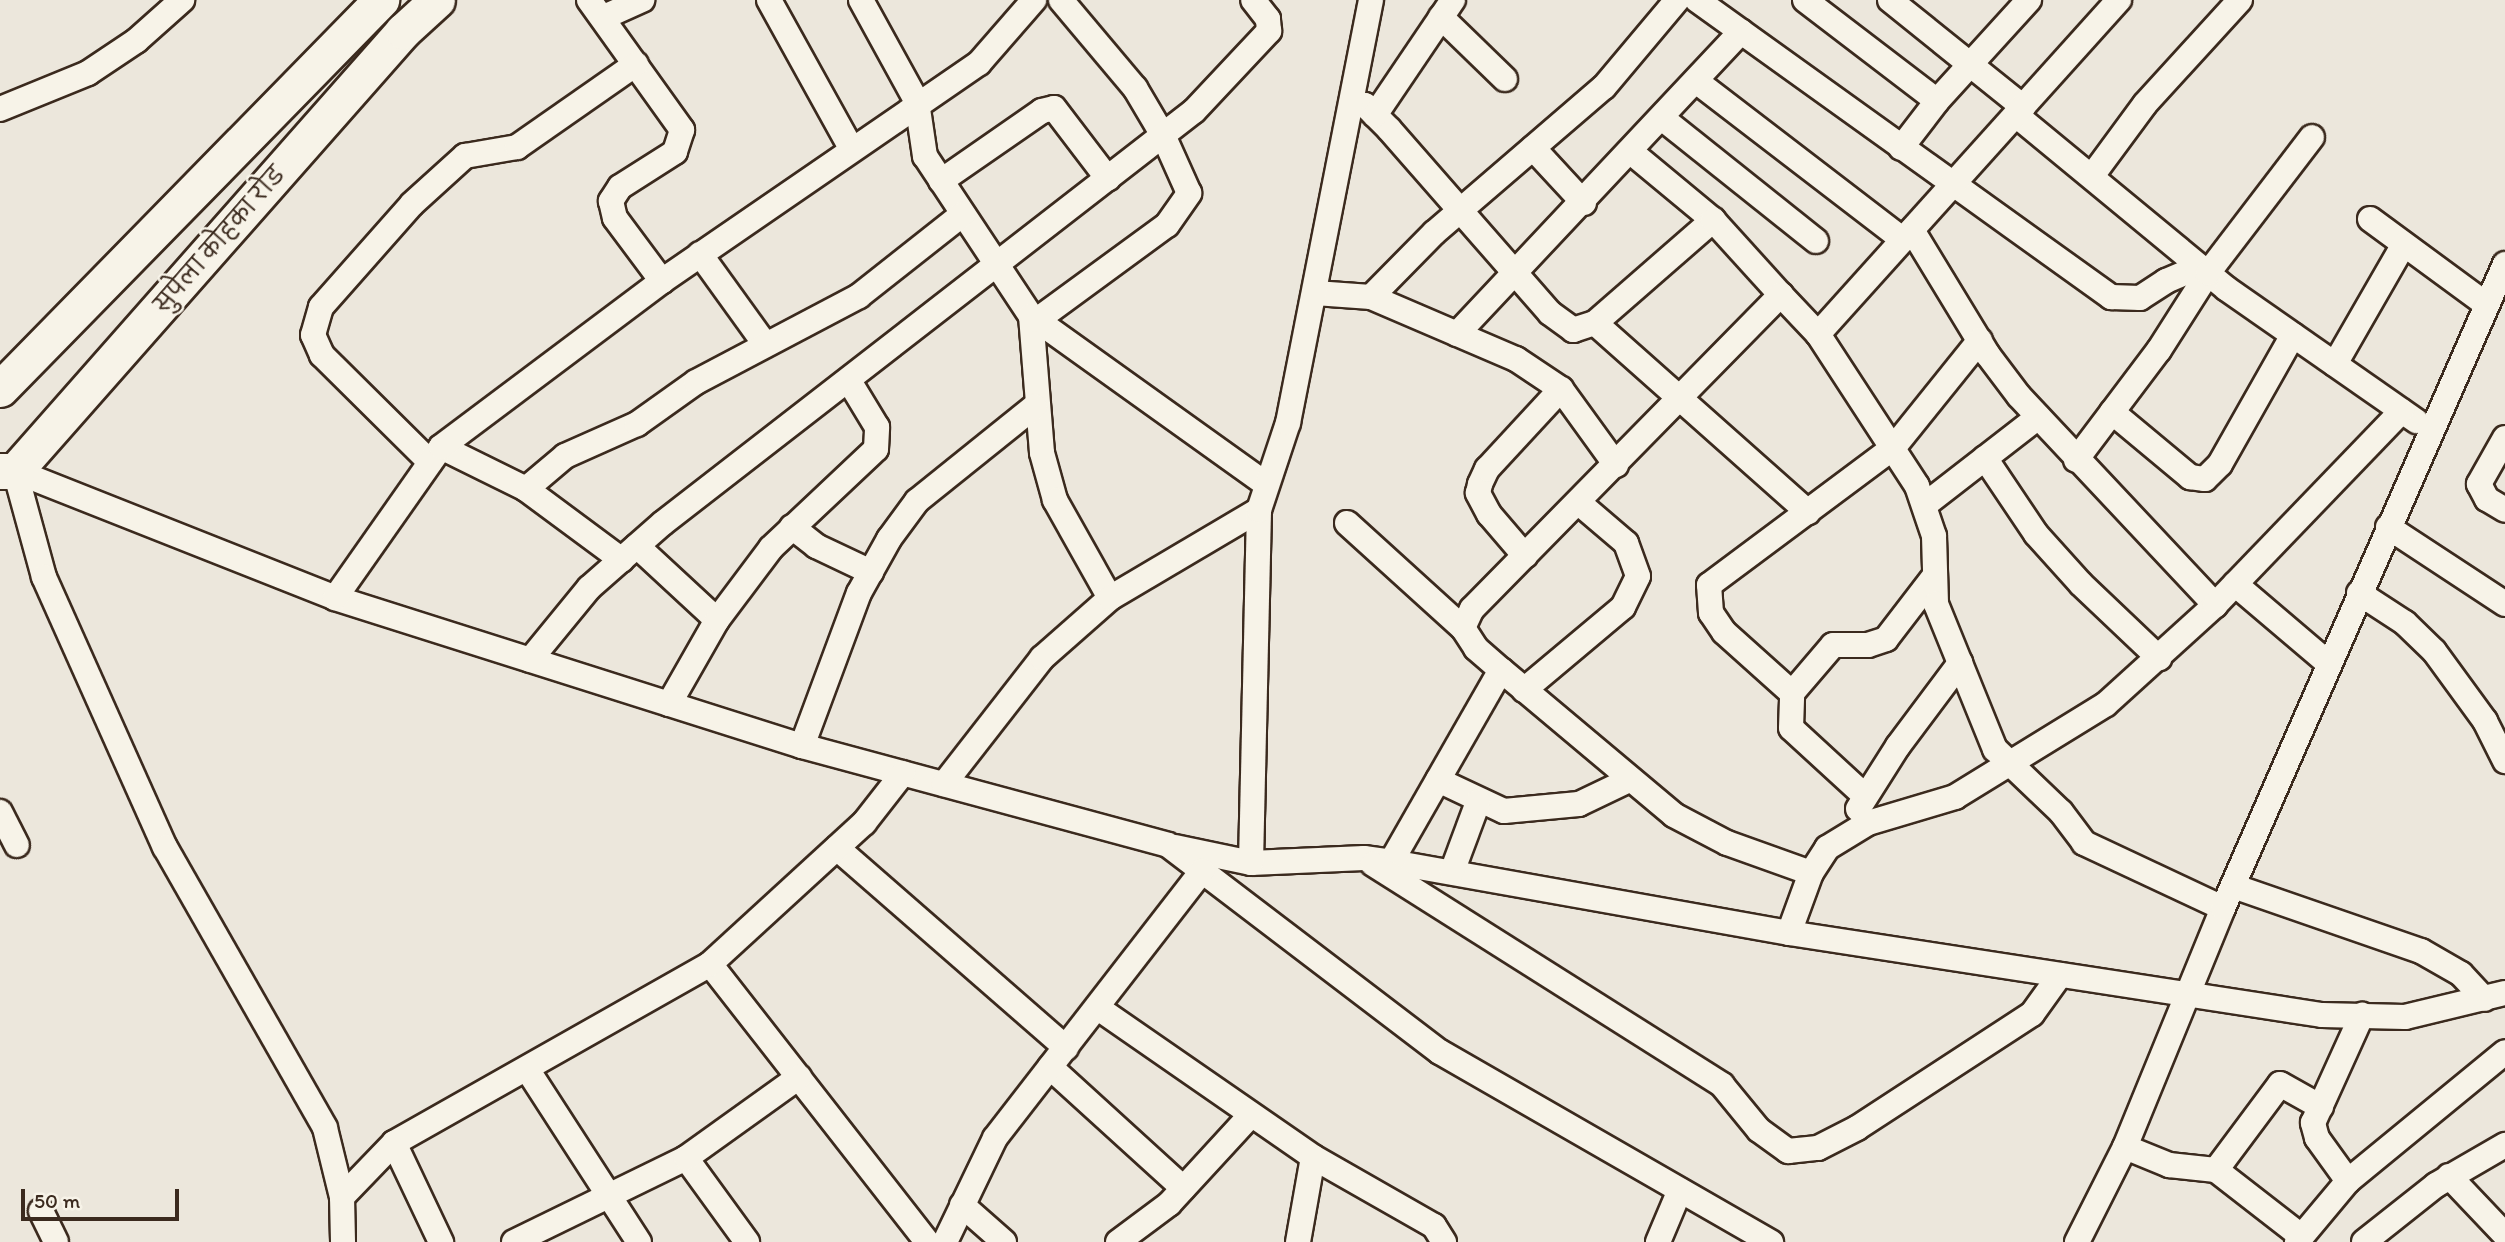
<!DOCTYPE html>
<meta charset="utf-8">
<style>
body{margin:0}
#map{position:relative;width:2505px;height:1242px;overflow:hidden;background:#ece7dc;font-family:Itim,"Playpen Sans Deva",sans-serif}
div>[style]{position:absolute}
[style*='--x']{left:calc(var(--x)*1px);top:calc(var(--y)*1px);width:calc(var(--w)*1px);rotate:calc(var(--a)*1deg)}
.roads{filter:drop-shadow(2px 0 #3b2a1e) drop-shadow(-2px 0 #3b2a1e) drop-shadow(0 2px #3b2a1e) drop-shadow(0 -2px #3b2a1e)}
.street>*{height:24px;margin:-12px;padding:0 12px;transform-origin:12px;border-radius:12px;background:#f7f3e8}
.secondary>*{height:35px;margin:-17.5px;padding:0 17.5px;transform-origin:17.5px;border-radius:17.5px;background:#f7f3e8}
span{translate:-50% -50%;white-space:nowrap;text-align:center;line-height:1.15;-webkit-text-stroke:5px #f7f3e8;paint-order:stroke}
.street-label{font-size:23px;color:#3b2a1e}
.scale{position:absolute;left:21px;top:1189px;width:158px;height:32px;box-sizing:border-box;border:4px solid #3b2a1e;border-top:0;padding-left:9px;font-size:21px;line-height:24px;white-space:nowrap;color:#3b2a1e;-webkit-text-stroke:5px #f7f3e8;paint-order:stroke}
</style>
<div id="map">
<div class="roads">
<div class="street">
<i style="--x:589;--y:0;--w:160;--a:54.4"></i>
<i style="--x:682;--y:130;--w:23;--a:108"></i>
<i style="--x:675;--y:152;--w:65;--a:147.5"></i>
<i style="--x:620;--y:187;--w:17;--a:123"></i>
<i style="--x:611;--y:201;--w:17;--a:77"></i>
<i style="--x:615;--y:218;--w:79;--a:53.3"></i>
<i style="--x:769;--y:0;--w:169;--a:61"></i>
<i style="--x:861;--y:0;--w:116;--a:61.2"></i>
<i style="--x:917;--y:102;--w:55;--a:81.6"></i>
<i style="--x:925;--y:156;--w:192;--a:56.5"></i>
<i style="--x:1031;--y:316;--w:290;--a:35.6"></i>
<i style="--x:1697;--y:0;--w:510;--a:35.66"></i>
<i style="--x:2111;--y:297;--w:29;--a:2"></i>
<i style="--x:2140;--y:298;--w:31;--a:-33"></i>
<i style="--x:2166;--y:281;--w:36;--a:-23"></i>
<i style="--x:1805;--y:0;--w:166;--a:37.4"></i>
<i style="--x:1890;--y:0;--w:171;--a:38.8"></i>
<i style="--x:604;--y:17;--w:42;--a:-24.1"></i>
<i style="--x:1441;--y:17;--w:89;--a:44.1"></i>
<i style="--x:1696;--y:81;--w:261;--a:37.5"></i>
<i style="--x:1352;--y:105;--w:13;--a:0"></i>
<i style="--x:1365;--y:105;--w:34;--a:45"></i>
<i style="--x:1389;--y:129;--w:244;--a:48.8"></i>
<i style="--x:1550;--y:313;--w:29;--a:36"></i>
<i style="--x:1573;--y:330;--w:23;--a:-18"></i>
<i style="--x:1595;--y:323;--w:157;--a:-41.1"></i>
<i style="--x:0;--y:109;--w:95;--a:-22.2"></i>
<i style="--x:88;--y:73;--w:58;--a:-33.7"></i>
<i style="--x:136;--y:41;--w:62;--a:-41.7"></i>
<i style="--x:1375;--y:115;--w:139;--a:-55.9"></i>
<i style="--x:2016;--y:115;--w:273;--a:39.5"></i>
<i style="--x:2227;--y:289;--w:231;--a:34.9"></i>
<i style="--x:1662;--y:118;--w:197;--a:38.6"></i>
<i style="--x:1533;--y:148;--w:75;--a:47.2"></i>
<i style="--x:1901;--y:148;--w:59;--a:-52.5"></i>
<i style="--x:1937;--y:101;--w:137;--a:-47.7"></i>
<i style="--x:1631;--y:152;--w:107;--a:39.7"></i>
<i style="--x:1713;--y:220;--w:101;--a:47.8"></i>
<i style="--x:2092;--y:176;--w:89;--a:-53.6"></i>
<i style="--x:2145;--y:104;--w:141;--a:-47.6"></i>
<i style="--x:941;--y:181;--w:123;--a:-34.7"></i>
<i style="--x:1042;--y:111;--w:12;--a:-14"></i>
<i style="--x:1054;--y:108;--w:89;--a:52.7"></i>
<i style="--x:2370;--y:219;--w:145;--a:36.3"></i>
<i style="--x:1912;--y:230;--w:146;--a:58.7"></i>
<i style="--x:1988;--y:355;--w:51;--a:52.9"></i>
<i style="--x:2019;--y:396;--w:287;--a:46.8"></i>
<i style="--x:700;--y:254;--w:111;--a:54.2"></i>
<i style="--x:1315;--y:293;--w:56;--a:4.1"></i>
<i style="--x:1371;--y:297;--w:158;--a:23.2"></i>
<i style="--x:1516;--y:359;--w:54;--a:33.7"></i>
<i style="--x:1561;--y:389;--w:94;--a:54.1"></i>
<i style="--x:1371;--y:297;--w:90;--a:-45.5"></i>
<i style="--x:1434;--y:233;--w:224;--a:-40.7"></i>
<i style="--x:1604;--y:87;--w:114;--a:-50"></i>
<i style="--x:1031;--y:316;--w:137;--a:85.4"></i>
<i style="--x:1042;--y:453;--w:49;--a:74.5"></i>
<i style="--x:1055;--y:500;--w:112;--a:60.7"></i>
<i style="--x:1037;--y:320;--w:161;--a:-36.2"></i>
<i style="--x:1167;--y:225;--w:39;--a:-55"></i>
<i style="--x:1189;--y:193;--w:61;--a:-114.1"></i>
<i style="--x:1164;--y:137;--w:57;--a:-120.6"></i>
<i style="--x:1135;--y:88;--w:115;--a:-130.1"></i>
<i style="--x:1595;--y:323;--w:285;--a:41.6"></i>
<i style="--x:1457;--y:334;--w:415;--a:-46.8"></i>
<i style="--x:1818;--y:334;--w:450;--a:-48"></i>
<i style="--x:2335;--y:364;--w:138;--a:-60.1"></i>
<i style="--x:2112;--y:412;--w:102;--a:39.8"></i>
<i style="--x:2190;--y:477;--w:15;--a:8"></i>
<i style="--x:2205;--y:479;--w:21;--a:-45"></i>
<i style="--x:2220;--y:464;--w:148;--a:-60.5"></i>
<i style="--x:2505;--y:438;--w:53;--a:119.5"></i>
<i style="--x:2479;--y:484;--w:17;--a:62"></i>
<i style="--x:2487;--y:499;--w:21;--a:31"></i>
<i style="--x:441;--y:447;--w:95;--a:26.3"></i>
<i style="--x:526;--y:489;--w:119;--a:36.5"></i>
<i style="--x:1985;--y:458;--w:92;--a:56.1"></i>
<i style="--x:2036;--y:534;--w:67;--a:48"></i>
<i style="--x:2081;--y:584;--w:108;--a:43.5"></i>
<i style="--x:2076;--y:460;--w:138;--a:-53"></i>
<i style="--x:2159;--y:350;--w:91;--a:-57.5"></i>
<i style="--x:2208;--y:273;--w:171;--a:-52.6"></i>
<i style="--x:430;--y:462;--w:152;--a:-135.3"></i>
<i style="--x:322;--y:355;--w:22;--a:-114"></i>
<i style="--x:313;--y:335;--w:29;--a:-74"></i>
<i style="--x:321;--y:307;--w:137;--a:-48.5"></i>
<i style="--x:412;--y:204;--w:72;--a:-42.2"></i>
<i style="--x:465;--y:156;--w:53;--a:-9.8"></i>
<i style="--x:517;--y:147;--w:145;--a:-34.9"></i>
<i style="--x:15;--y:471;--w:344;--a:21.6"></i>
<i style="--x:335;--y:598;--w:490;--a:17.6"></i>
<i style="--x:802;--y:746;--w:379;--a:15.1"></i>
<i style="--x:1168;--y:845;--w:342;--a:37.3"></i>
<i style="--x:1440;--y:1052;--w:382;--a:29.9"></i>
<i style="--x:15;--y:471;--w:110;--a:74.7"></i>
<i style="--x:44;--y:577;--w:296;--a:65.9"></i>
<i style="--x:165;--y:847;--w:323;--a:60.3"></i>
<i style="--x:325;--y:1128;--w:71;--a:76.2"></i>
<i style="--x:342;--y:1197;--w:45;--a:88.7"></i>
<i style="--x:526;--y:489;--w:51;--a:-40.2"></i>
<i style="--x:565;--y:456;--w:79;--a:-24"></i>
<i style="--x:637;--y:424;--w:72;--a:-35.4"></i>
<i style="--x:696;--y:382;--w:184;--a:-27.8"></i>
<i style="--x:859;--y:296;--w:132;--a:-38.3"></i>
<i style="--x:1926;--y:504;--w:142;--a:-37.8"></i>
<i style="--x:1347;--y:523;--w:156;--a:42.2"></i>
<i style="--x:792;--y:527;--w:31;--a:38"></i>
<i style="--x:816;--y:546;--w:61;--a:25.3"></i>
<i style="--x:2388;--y:527;--w:140;--a:33.3"></i>
<i style="--x:637;--y:546;--w:109;--a:42.8"></i>
<i style="--x:1525;--y:556;--w:55;--a:-130.6"></i>
<i style="--x:1489;--y:514;--w:24;--a:-118"></i>
<i style="--x:1478;--y:493;--w:9;--a:-77"></i>
<i style="--x:1480;--y:484;--w:17;--a:-65"></i>
<i style="--x:1487;--y:469;--w:109;--a:-47.2"></i>
<i style="--x:2235;--y:584;--w:123;--a:40.4"></i>
<i style="--x:2359;--y:593;--w:55;--a:33.1"></i>
<i style="--x:2405;--y:623;--w:40;--a:44"></i>
<i style="--x:2434;--y:651;--w:87;--a:53.9"></i>
<i style="--x:2485;--y:721;--w:45;--a:63.4"></i>
<i style="--x:335;--y:598;--w:184;--a:-54.9"></i>
<i style="--x:441;--y:447;--w:276;--a:-36.9"></i>
<i style="--x:662;--y:281;--w:385;--a:-34.5"></i>
<i style="--x:979;--y:63;--w:84;--a:-48.9"></i>
<i style="--x:530;--y:660;--w:93;--a:-50.7"></i>
<i style="--x:589;--y:588;--w:98;--a:-41.3"></i>
<i style="--x:663;--y:523;--w:672;--a:-37.81"></i>
<i style="--x:1194;--y:111;--w:110;--a:-46.8"></i>
<i style="--x:1269;--y:31;--w:12;--a:-95"></i>
<i style="--x:1268;--y:19;--w:24;--a:-128"></i>
<i style="--x:1524;--y:690;--w:129;--a:-40"></i>
<i style="--x:1623;--y:607;--w:34;--a:-64"></i>
<i style="--x:1638;--y:576;--w:35;--a:-110"></i>
<i style="--x:1626;--y:543;--w:63;--a:-139.5"></i>
<i style="--x:1792;--y:693;--w:91;--a:-138.1"></i>
<i style="--x:1724;--y:632;--w:23;--a:-124"></i>
<i style="--x:1711;--y:613;--w:28;--a:-94"></i>
<i style="--x:1709;--y:585;--w:231;--a:-36.7"></i>
<i style="--x:1894;--y:447;--w:137;--a:-51.2"></i>
<i style="--x:669;--y:704;--w:97;--a:-60.3"></i>
<i style="--x:717;--y:620;--w:90;--a:-53.1"></i>
<i style="--x:771;--y:548;--w:144;--a:-43.3"></i>
<i style="--x:876;--y:449;--w:22;--a:-87"></i>
<i style="--x:877;--y:427;--w:54;--a:-121.3"></i>
<i style="--x:802;--y:746;--w:163;--a:-69.6"></i>
<i style="--x:859;--y:593;--w:62;--a:-60.9"></i>
<i style="--x:889;--y:539;--w:47;--a:-53.6"></i>
<i style="--x:917;--y:501;--w:151;--a:-38.8"></i>
<i style="--x:1438;--y:780;--w:73;--a:25.2"></i>
<i style="--x:1504;--y:811;--w:75;--a:-5.3"></i>
<i style="--x:1579;--y:804;--w:55;--a:-25.6"></i>
<i style="--x:944;--y:784;--w:160;--a:-52.1"></i>
<i style="--x:1042;--y:658;--w:91;--a:-41.4"></i>
<i style="--x:1110;--y:598;--w:173;--a:-30.6"></i>
<i style="--x:1865;--y:796;--w:100;--a:-137.4"></i>
<i style="--x:1791;--y:728;--w:35;--a:-88"></i>
<i style="--x:1792;--y:693;--w:63;--a:-49.5"></i>
<i style="--x:1833;--y:645;--w:35;--a:0"></i>
<i style="--x:1868;--y:645;--w:19;--a:-18"></i>
<i style="--x:1886;--y:639;--w:76;--a:-52.5"></i>
<i style="--x:1858;--y:809;--w:75;--a:-57.6"></i>
<i style="--x:1898;--y:746;--w:104;--a:-53.2"></i>
<i style="--x:0;--y:812;--w:37;--a:63"></i>
<i style="--x:1175;--y:847;--w:78;--a:11.9"></i>
<i style="--x:1251;--y:863;--w:113;--a:-2.5"></i>
<i style="--x:1364;--y:858;--w:27;--a:8"></i>
<i style="--x:1391;--y:862;--w:404;--a:10.1"></i>
<i style="--x:1789;--y:933;--w:539;--a:8.75"></i>
<i style="--x:2322;--y:1015;--w:83;--a:1.4"></i>
<i style="--x:2405;--y:1017;--w:103;--a:-13.5"></i>
<i style="--x:837;--y:848;--w:304;--a:41.1"></i>
<i style="--x:1391;--y:862;--w:221;--a:-60.2"></i>
<i style="--x:1251;--y:863;--w:353;--a:-88.7"></i>
<i style="--x:1259;--y:510;--w:92;--a:-71.6"></i>
<i style="--x:1288;--y:423;--w:431;--a:-78.9"></i>
<i style="--x:1373;--y:864;--w:413;--a:32.3"></i>
<i style="--x:1722;--y:1085;--w:58;--a:50.6"></i>
<i style="--x:1759;--y:1130;--w:36;--a:36"></i>
<i style="--x:1788;--y:1151;--w:30;--a:-6"></i>
<i style="--x:1818;--y:1148;--w:44;--a:-27.1"></i>
<i style="--x:1857;--y:1128;--w:209;--a:-33.1"></i>
<i style="--x:2032;--y:1014;--w:48;--a:-54.3"></i>
<i style="--x:1452;--y:872;--w:75;--a:-69.6"></i>
<i style="--x:1811;--y:873;--w:89;--a:-160.3"></i>
<i style="--x:1727;--y:843;--w:60;--a:-152.2"></i>
<i style="--x:1674;--y:815;--w:226;--a:-140"></i>
<i style="--x:1501;--y:670;--w:33;--a:-139"></i>
<i style="--x:1476;--y:648;--w:24;--a:-123"></i>
<i style="--x:1463;--y:628;--w:21;--a:-65"></i>
<i style="--x:1472;--y:609;--w:441;--a:-45.5"></i>
<i style="--x:1781;--y:295;--w:54;--a:46.5"></i>
<i style="--x:1818;--y:334;--w:181;--a:56.9"></i>
<i style="--x:1917;--y:486;--w:53;--a:71.2"></i>
<i style="--x:1934;--y:536;--w:68;--a:88.3"></i>
<i style="--x:1936;--y:604;--w:157;--a:67.9"></i>
<i style="--x:1995;--y:749;--w:91;--a:43.7"></i>
<i style="--x:2061;--y:812;--w:39;--a:53"></i>
<i style="--x:2084;--y:843;--w:153;--a:25.1"></i>
<i style="--x:2233;--y:886;--w:199;--a:19.1"></i>
<i style="--x:2421;--y:951;--w:46;--a:29.9"></i>
<i style="--x:2461;--y:974;--w:34;--a:47"></i>
<i style="--x:1789;--y:933;--w:64;--a:-69.9"></i>
<i style="--x:1811;--y:873;--w:30;--a:-57"></i>
<i style="--x:1827;--y:848;--w:48;--a:-31.4"></i>
<i style="--x:1868;--y:823;--w:91;--a:-16.6"></i>
<i style="--x:1955;--y:797;--w:177;--a:-31.6"></i>
<i style="--x:2106;--y:704;--w:147;--a:-42.2"></i>
<i style="--x:2215;--y:605;--w:269;--a:-46.1"></i>
<i style="--x:710;--y:964;--w:353;--a:52"></i>
<i style="--x:1098;--y:1008;--w:262;--a:34.7"></i>
<i style="--x:1313;--y:1157;--w:139;--a:29.7"></i>
<i style="--x:1434;--y:1226;--w:19;--a:58"></i>
<i style="--x:1050;--y:1067;--w:180;--a:42.3"></i>
<i style="--x:527;--y:1069;--w:206;--a:57.1"></i>
<i style="--x:394;--y:1143;--w:110;--a:64.6"></i>
<i style="--x:2125;--y:1147;--w:48;--a:22.2"></i>
<i style="--x:2169;--y:1165;--w:47;--a:6.1"></i>
<i style="--x:2216;--y:1170;--w:108;--a:37.8"></i>
<i style="--x:686;--y:1158;--w:104;--a:54"></i>
<i style="--x:2216;--y:1170;--w:107;--a:-53.3"></i>
<i style="--x:2280;--y:1084;--w:47;--a:29.3"></i>
<i style="--x:2449;--y:1176;--w:81;--a:46.5"></i>
<i style="--x:2348;--y:1181;--w:53;--a:-125.8"></i>
<i style="--x:2317;--y:1138;--w:16;--a:-105"></i>
<i style="--x:2313;--y:1123;--w:119;--a:-65.6"></i>
<i style="--x:342;--y:1197;--w:75;--a:-46.1"></i>
<i style="--x:394;--y:1143;--w:363;--a:-29.5"></i>
<i style="--x:710;--y:964;--w:209;--a:-42.5"></i>
<i style="--x:864;--y:823;--w:63;--a:-52"></i>
<i style="--x:962;--y:1205;--w:56;--a:41.4"></i>
<i style="--x:41;--y:1211;--w:34;--a:64"></i>
<i style="--x:514;--y:1242;--w:191;--a:-26"></i>
<i style="--x:686;--y:1158;--w:139;--a:-35.6"></i>
<i style="--x:945;--y:1242;--w:115;--a:-64.3"></i>
<i style="--x:995;--y:1138;--w:338;--a:-52.2"></i>
<i style="--x:1118;--y:1242;--w:64;--a:-36.7"></i>
<i style="--x:1169;--y:1204;--w:120;--a:-47.4"></i>
<i style="--x:1298;--y:1242;--w:86;--a:-80"></i>
<i style="--x:1658;--y:1242;--w:56;--a:-67.1"></i>
<i style="--x:2077;--y:1242;--w:106;--a:-63.2"></i>
<i style="--x:2125;--y:1147;--w:258;--a:-67.7"></i>
<i style="--x:2223;--y:908;--w:703;--a:-66.35"></i>
<i style="--x:2297;--y:1242;--w:80;--a:-50.1"></i>
<i style="--x:2348;--y:1181;--w:203;--a:-39.4"></i>
<i style="--x:2364;--y:1242;--w:92;--a:-38.4"></i>
<i style="--x:2436;--y:1185;--w:80;--a:-30.1"></i>
</div>
<div class="secondary">
<i style="--x:0;--y:389;--w:545;--a:-45.6"></i>
<i style="--x:0;--y:471;--w:15;--a:0"></i>
<i style="--x:15;--y:471;--w:587;--a:-48.59"></i>
<i style="--x:403;--y:31;--w:46;--a:-42.4"></i>
</div>
</div>
<div class="street-label">
<span style="left:219px;top:240px;rotate:-49deg">सुपेला कोहका रोड</span>
</div>
<div class="scale">50 m</div>
</div>
